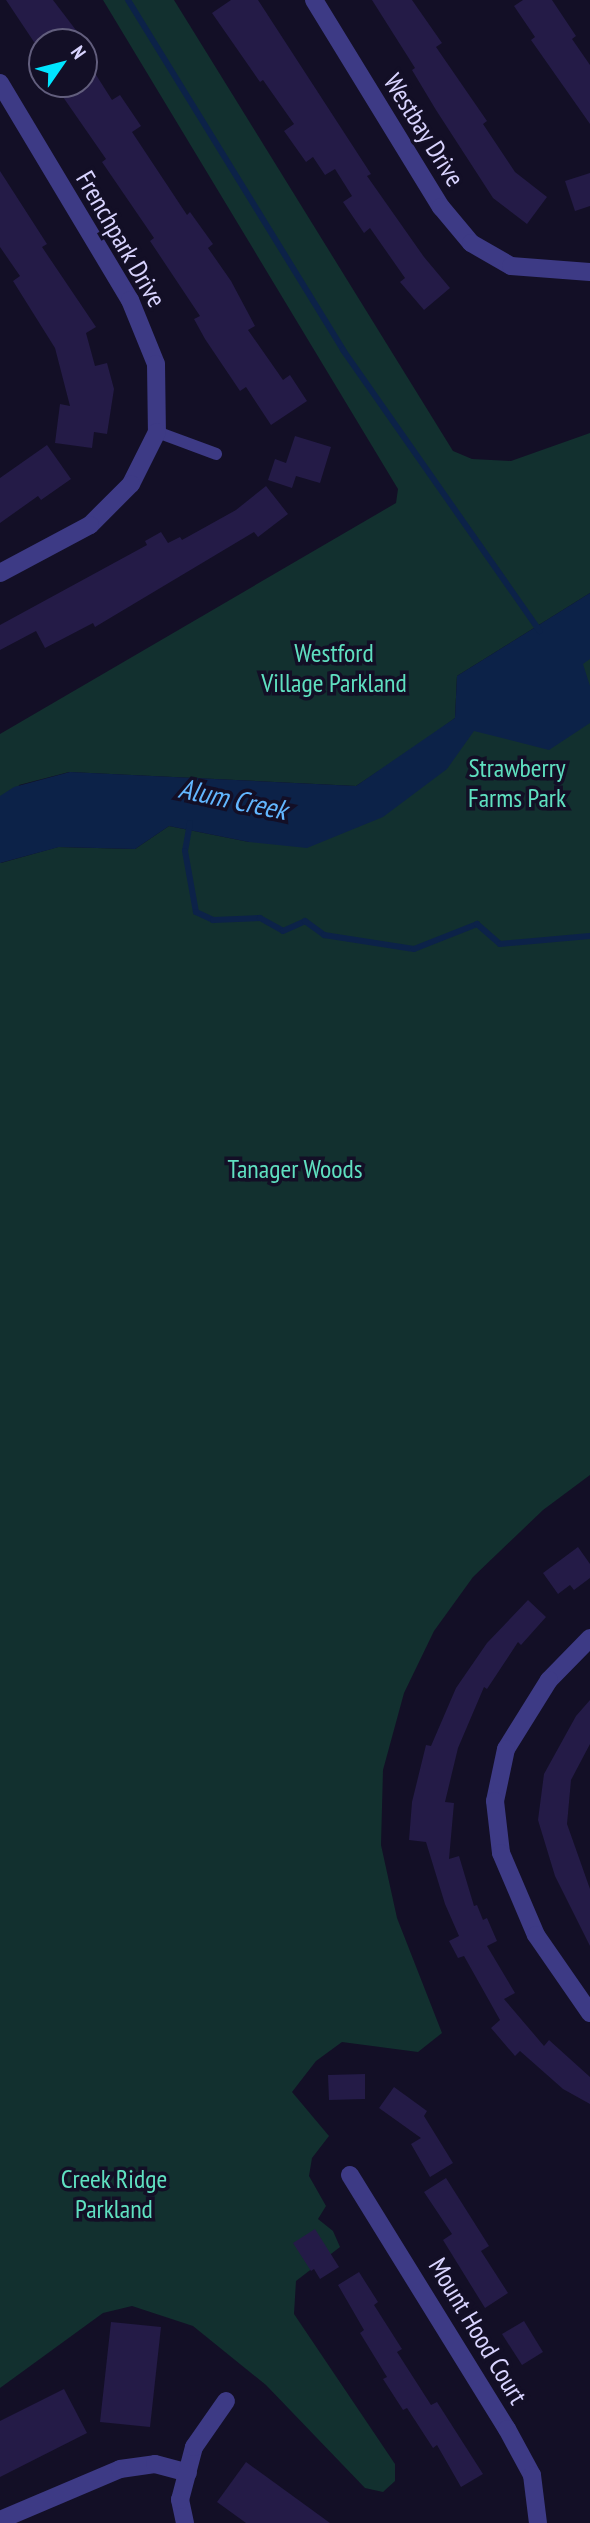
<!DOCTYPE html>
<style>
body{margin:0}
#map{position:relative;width:590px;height:2523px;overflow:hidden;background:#130f26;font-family:"PT Sans Narrow",sans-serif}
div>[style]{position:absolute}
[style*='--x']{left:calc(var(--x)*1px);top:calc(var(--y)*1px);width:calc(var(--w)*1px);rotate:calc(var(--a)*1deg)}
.green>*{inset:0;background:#12302f}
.water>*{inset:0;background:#0c2248}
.stream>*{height:6px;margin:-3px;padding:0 3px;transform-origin:3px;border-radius:3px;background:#0c2248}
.building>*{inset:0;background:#241b47}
.lane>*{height:12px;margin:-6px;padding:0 6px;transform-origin:6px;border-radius:6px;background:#3d3a85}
.street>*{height:18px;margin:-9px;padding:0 9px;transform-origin:9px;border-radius:9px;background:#3d3a85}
span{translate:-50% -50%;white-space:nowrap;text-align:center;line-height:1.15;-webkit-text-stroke:7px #130f26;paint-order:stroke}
.street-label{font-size:26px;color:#d9d4ff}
.park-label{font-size:26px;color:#5fe0c0}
.water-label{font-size:28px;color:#62b6ff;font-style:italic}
.north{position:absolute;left:28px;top:28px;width:70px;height:70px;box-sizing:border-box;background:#130f26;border:2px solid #625e7d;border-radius:50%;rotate:55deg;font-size:19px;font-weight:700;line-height:28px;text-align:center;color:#d9d4ff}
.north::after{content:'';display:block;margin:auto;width:24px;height:32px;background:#00e5ff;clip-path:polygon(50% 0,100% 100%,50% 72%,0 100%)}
</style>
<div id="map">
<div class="green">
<i style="clip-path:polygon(103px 0,174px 0,453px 451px,472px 459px,511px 461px,590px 433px,590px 593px,457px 676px,455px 718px,421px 743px,356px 786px,69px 772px,19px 785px,1px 863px,58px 847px,135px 849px,169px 826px,249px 842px,415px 758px,590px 646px,590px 1475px,543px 1510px,473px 1577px,434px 1631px,404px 1693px,383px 1770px,381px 1845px,397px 1918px,442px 2033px,418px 2052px,342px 2042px,316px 2061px,292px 2092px,329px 2136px,312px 2158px,309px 2176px,326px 2206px,318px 2219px,333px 2231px,340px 2247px,296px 2281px,294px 2314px,395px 2464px,395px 2481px,383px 2492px,365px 2488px,266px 2385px,193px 2326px,132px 2306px,103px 2313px,0 2388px,0 734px,396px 503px,398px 489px)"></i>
</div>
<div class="water">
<i style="clip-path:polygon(590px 593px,590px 659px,583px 664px,590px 686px,590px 723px,549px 750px,474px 731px,447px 769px,383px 817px,307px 848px,249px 842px,169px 826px,135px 849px,59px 847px,0 863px,0 796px,14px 787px,70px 772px,356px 786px,455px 718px,457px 676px)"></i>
</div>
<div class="stream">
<i style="--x:128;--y:0;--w:411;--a:58.4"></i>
<i style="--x:343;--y:350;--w:343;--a:55"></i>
<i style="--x:190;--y:823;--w:28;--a:100"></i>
<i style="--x:185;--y:851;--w:62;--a:79.8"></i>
<i style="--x:196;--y:912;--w:19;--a:25"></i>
<i style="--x:213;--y:920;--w:47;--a:-2.4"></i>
<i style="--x:260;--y:918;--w:26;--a:29"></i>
<i style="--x:283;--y:931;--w:24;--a:-24"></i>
<i style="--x:305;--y:921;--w:24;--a:36"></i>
<i style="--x:324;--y:935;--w:91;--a:8.8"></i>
<i style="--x:414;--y:949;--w:68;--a:-21.6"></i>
<i style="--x:477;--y:924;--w:30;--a:41"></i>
<i style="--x:500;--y:944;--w:90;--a:-5.1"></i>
</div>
<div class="building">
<i style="clip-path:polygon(6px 0,53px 0,85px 42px,34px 42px)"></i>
<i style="clip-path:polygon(231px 0,258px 0,371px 174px,367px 176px,424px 257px,450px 288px,424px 310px,400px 282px,405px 278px,370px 228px,364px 233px,343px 202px,352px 196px,335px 169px,325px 175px,313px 157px,306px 162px,284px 131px,294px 124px,263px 80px,260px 82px,212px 13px)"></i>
<i style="clip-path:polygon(372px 0,412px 0,442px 43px,436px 47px,487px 121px,483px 124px,515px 172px,547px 197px,527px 224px,493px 198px,436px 110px,412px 70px,415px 68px)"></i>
<i style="clip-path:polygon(523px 0,552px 0,576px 36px,572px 39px,590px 65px,590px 124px,531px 40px,535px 37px,514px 6px)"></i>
<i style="clip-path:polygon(84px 56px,112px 100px,120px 95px,141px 126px,132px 132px,187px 215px,190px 212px,213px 244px,208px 248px,231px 281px,255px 326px,248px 330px,283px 380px,290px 375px,307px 401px,271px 425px,246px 387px,240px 391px,205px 339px,194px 319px,200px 316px,150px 241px,154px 238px,102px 162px,106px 159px,54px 84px,84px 84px)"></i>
<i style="clip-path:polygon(0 171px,47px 244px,42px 247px,96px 327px,86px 333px,95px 366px,107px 363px,114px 389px,107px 434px,94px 432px,92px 448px,55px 443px,60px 404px,70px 406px,55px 348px,13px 281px,20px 276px,0 247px)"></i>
<i style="clip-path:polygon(590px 173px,590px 206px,575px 211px,565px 181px)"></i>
<i style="clip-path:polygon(295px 436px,331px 447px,320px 483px,296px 476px,292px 488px,268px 480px,275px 459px,286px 463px)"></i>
<i style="clip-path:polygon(47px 445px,71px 479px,41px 500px,38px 496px,0 523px,0 478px)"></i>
<i style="clip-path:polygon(266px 486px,288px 514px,258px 537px,254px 532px,95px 627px,93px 623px,45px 648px,36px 631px,0 650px,0 625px,147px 545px,145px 541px,161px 532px,168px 543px,180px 537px,182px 540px,236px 510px)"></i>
<i style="clip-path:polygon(578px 1547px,590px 1564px,590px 1578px,574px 1590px,570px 1585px,558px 1594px,543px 1573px)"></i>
<i style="clip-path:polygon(528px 1600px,546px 1617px,521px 1645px,518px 1642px,487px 1689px,484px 1687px,458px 1748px,445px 1802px,454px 1803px,449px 1859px,459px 1856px,474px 1906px,477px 1905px,483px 1920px,487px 1918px,497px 1941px,487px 1946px,515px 1993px,504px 1999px,544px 2046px,549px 2040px,590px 2077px,590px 2104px,563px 2089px,520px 2051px,515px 2056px,491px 2028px,500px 2020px,464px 1956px,458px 1958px,449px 1941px,459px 1936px,445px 1904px,426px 1842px,409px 1840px,412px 1802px,426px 1745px,431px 1746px,456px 1688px,487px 1643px)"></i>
<i style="clip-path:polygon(590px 1700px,590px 1744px,571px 1780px,567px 1824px,590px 1889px,590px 1946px,555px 1876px,538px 1820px,544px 1774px,576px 1716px)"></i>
<i style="clip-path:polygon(365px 2074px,365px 2099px,329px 2100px,328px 2075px)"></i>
<i style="clip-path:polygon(394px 2087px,427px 2111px,424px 2116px,453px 2163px,430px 2177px,411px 2144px,421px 2138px,379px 2108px)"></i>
<i style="clip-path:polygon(446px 2178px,489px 2246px,481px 2251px,508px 2293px,485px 2308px,443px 2240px,452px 2234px,424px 2192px)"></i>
<i style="clip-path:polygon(315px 2229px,339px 2267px,320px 2279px,314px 2269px,311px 2271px,293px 2243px)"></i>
<i style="clip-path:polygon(359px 2272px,378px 2302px,374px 2305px,402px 2349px,397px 2352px,431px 2405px,437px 2402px,483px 2474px,461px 2487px,437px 2445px,433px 2448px,407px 2408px,403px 2410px,383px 2379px,387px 2377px,360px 2333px,364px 2330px,338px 2285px)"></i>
<i style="clip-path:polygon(524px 2321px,543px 2352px,522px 2365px,502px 2334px)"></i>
<i style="clip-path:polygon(111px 2322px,161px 2327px,150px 2427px,100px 2422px)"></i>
<i style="clip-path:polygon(64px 2389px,87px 2433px,0 2477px,0 2421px)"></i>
<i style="clip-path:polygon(246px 2462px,330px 2523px,246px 2523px,217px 2502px)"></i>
</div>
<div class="lane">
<i style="--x:157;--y:432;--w:63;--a:20.4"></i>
</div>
<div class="street">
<i style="--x:314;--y:0;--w:243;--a:58.5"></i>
<i style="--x:441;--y:207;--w:47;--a:50.2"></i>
<i style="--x:471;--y:243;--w:46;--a:29.9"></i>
<i style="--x:511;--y:266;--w:79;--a:4.3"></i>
<i style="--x:0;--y:83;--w:253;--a:59.1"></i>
<i style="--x:130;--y:300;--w:69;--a:67.9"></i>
<i style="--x:156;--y:364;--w:68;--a:89.2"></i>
<i style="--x:157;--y:432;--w:58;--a:116.6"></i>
<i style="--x:131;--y:484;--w:58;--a:135"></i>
<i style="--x:90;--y:525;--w:102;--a:151.9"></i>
<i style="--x:590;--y:1638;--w:59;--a:134.3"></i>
<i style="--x:549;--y:1680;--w:81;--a:121.9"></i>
<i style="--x:506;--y:1749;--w:53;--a:101.9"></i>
<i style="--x:495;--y:1801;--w:52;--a:83.4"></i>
<i style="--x:501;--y:1853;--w:89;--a:66.9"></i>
<i style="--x:536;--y:1935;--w:95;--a:55.3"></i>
<i style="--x:350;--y:2175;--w:299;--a:58.3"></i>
<i style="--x:507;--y:2429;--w:52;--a:61.5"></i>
<i style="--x:532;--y:2475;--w:48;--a:82.9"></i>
<i style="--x:0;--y:2520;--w:130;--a:-23"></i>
<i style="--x:120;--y:2469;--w:35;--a:-8"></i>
<i style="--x:155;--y:2464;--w:34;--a:15"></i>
<i style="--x:185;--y:2523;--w:24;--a:-102"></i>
<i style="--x:180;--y:2500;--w:55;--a:-75.2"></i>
<i style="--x:194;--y:2447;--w:56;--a:-55.2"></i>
</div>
<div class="street-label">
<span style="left:424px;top:130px;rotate:58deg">Westbay Drive</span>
<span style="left:121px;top:239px;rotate:60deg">Frenchpark Drive</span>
<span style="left:478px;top:2331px;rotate:59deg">Mount Hood Court</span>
</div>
<div class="park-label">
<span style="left:334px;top:668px">Westford<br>Village Parkland</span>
<span style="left:517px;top:783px">Strawberry<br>Farms Park</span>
<span style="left:295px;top:1169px">Tanager Woods</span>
<span style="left:114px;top:2194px">Creek Ridge<br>Parkland</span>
</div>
<div class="water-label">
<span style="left:233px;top:799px;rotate:12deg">Alum Creek</span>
</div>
<div class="north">N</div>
</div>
